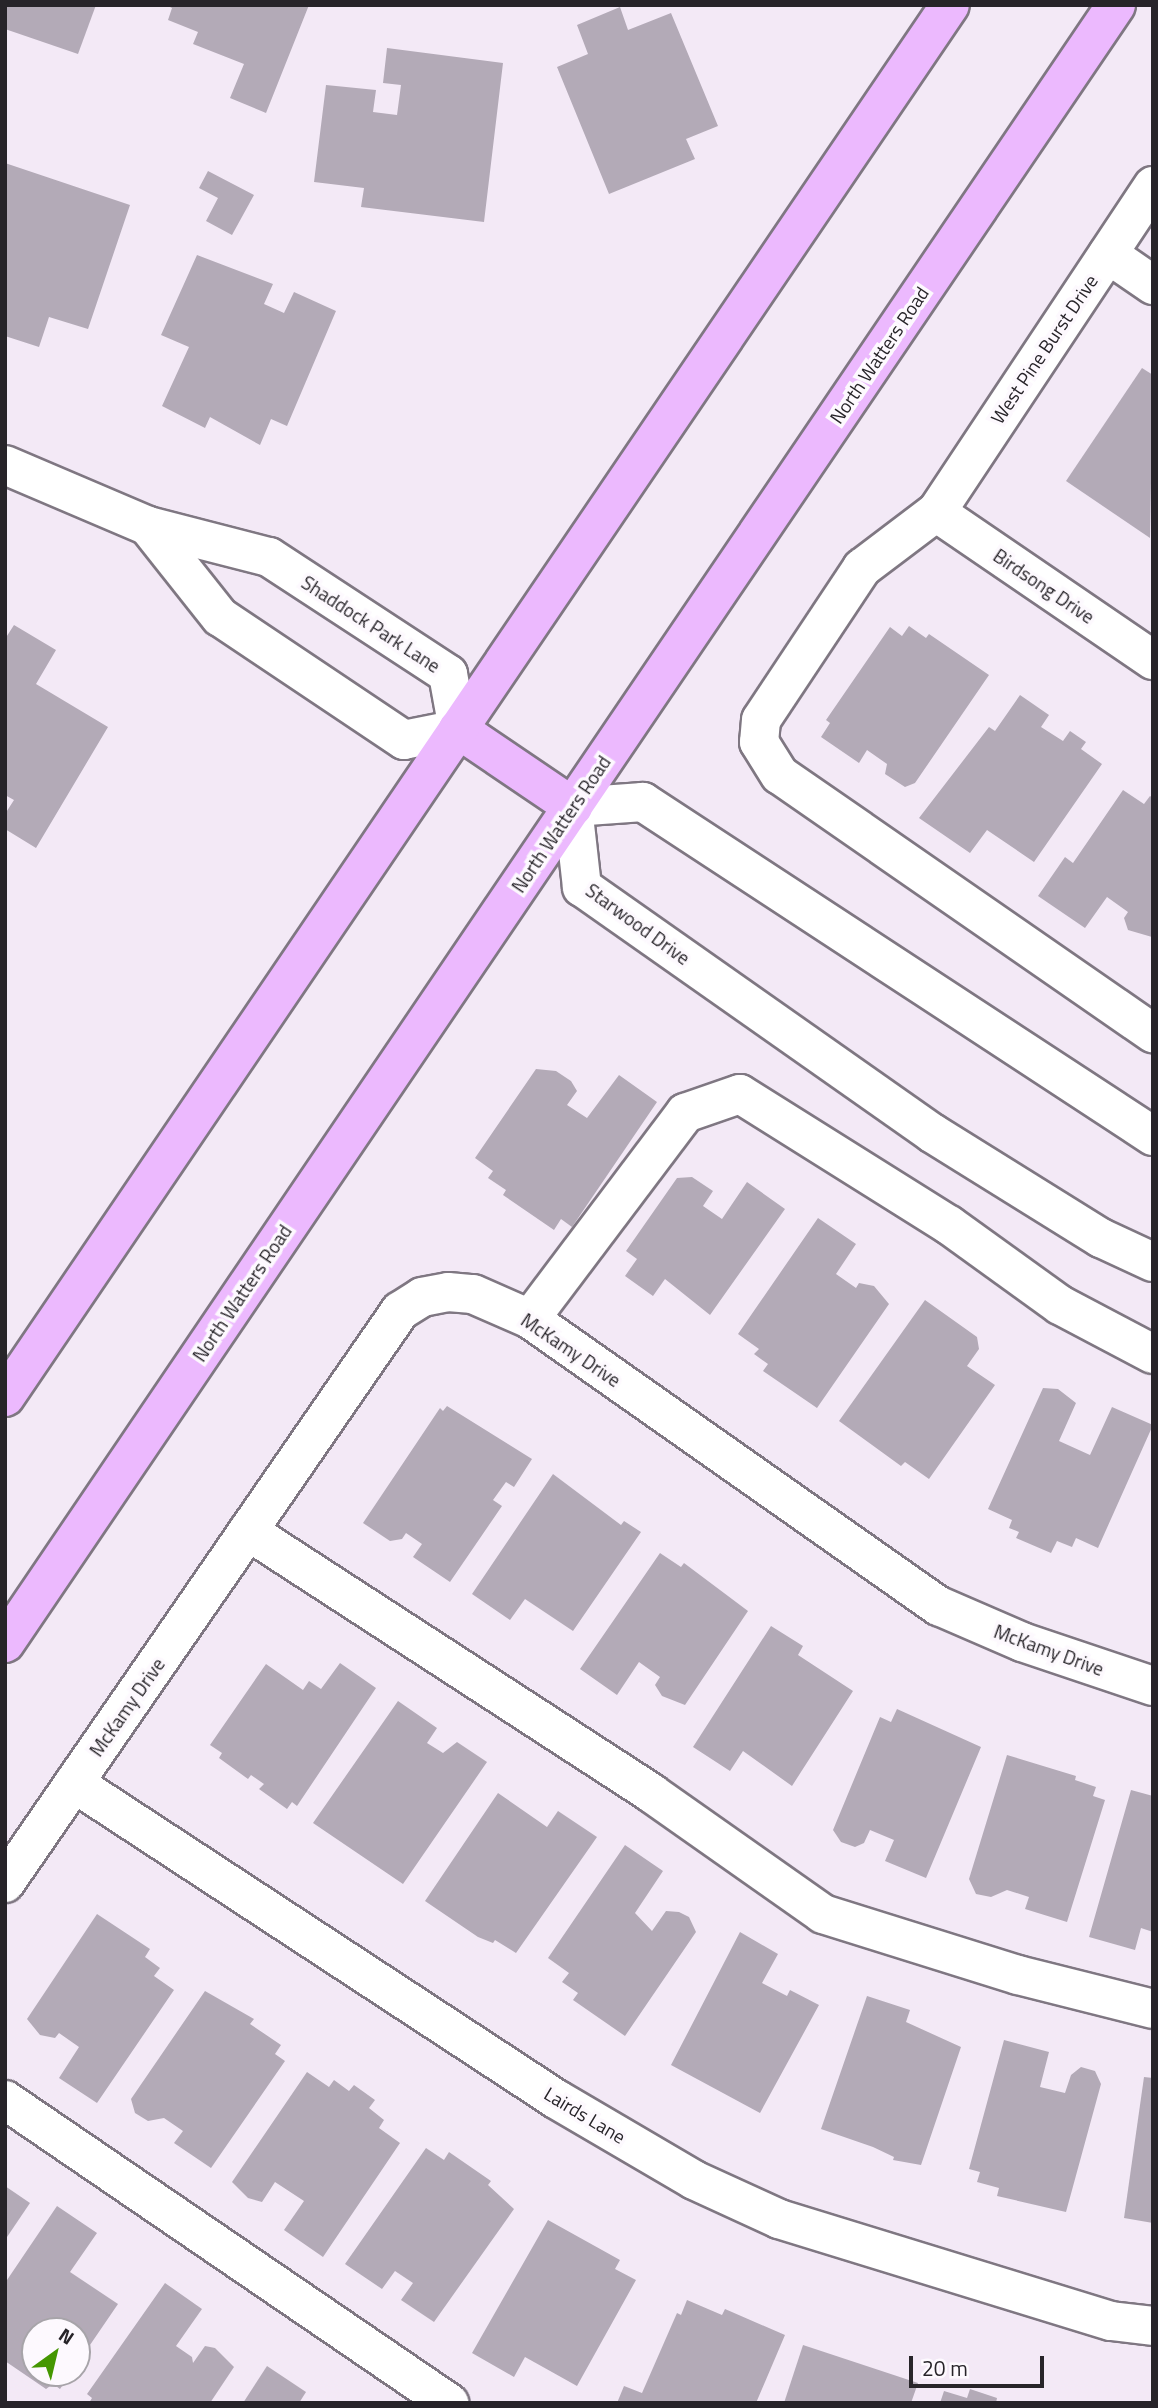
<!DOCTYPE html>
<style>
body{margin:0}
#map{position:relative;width:1158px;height:2408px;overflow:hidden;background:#f3e9f6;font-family:"Titillium Web",sans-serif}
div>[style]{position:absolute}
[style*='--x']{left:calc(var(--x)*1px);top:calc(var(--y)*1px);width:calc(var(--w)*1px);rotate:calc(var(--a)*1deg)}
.building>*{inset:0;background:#b3aab7}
.roads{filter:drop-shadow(2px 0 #7f7782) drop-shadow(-2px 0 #7f7782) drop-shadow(0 2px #7f7782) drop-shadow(0 -2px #7f7782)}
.minor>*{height:38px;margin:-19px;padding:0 19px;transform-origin:19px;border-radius:19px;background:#fff}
.major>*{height:38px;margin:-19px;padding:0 19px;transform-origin:19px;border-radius:19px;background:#ecb9fe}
span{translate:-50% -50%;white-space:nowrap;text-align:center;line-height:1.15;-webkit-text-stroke:7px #fdf9fe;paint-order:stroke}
.street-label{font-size:19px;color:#272429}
.frame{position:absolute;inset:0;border:7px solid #272429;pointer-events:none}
.north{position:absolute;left:21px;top:2317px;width:70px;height:70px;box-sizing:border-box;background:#fdf9fe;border:2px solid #a7a4a9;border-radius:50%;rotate:34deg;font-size:19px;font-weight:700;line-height:28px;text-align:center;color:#272429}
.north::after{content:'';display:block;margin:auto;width:24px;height:32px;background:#459701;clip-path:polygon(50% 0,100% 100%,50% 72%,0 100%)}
.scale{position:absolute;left:909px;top:2356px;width:135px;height:32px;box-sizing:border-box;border:4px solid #272429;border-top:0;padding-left:9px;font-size:21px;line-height:24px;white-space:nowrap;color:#272429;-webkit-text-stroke:5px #fdf9fe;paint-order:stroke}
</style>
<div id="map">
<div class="building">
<i style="clip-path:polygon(5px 5px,96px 5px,78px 54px,5px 29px)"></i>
<i style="clip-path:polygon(166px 5px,309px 5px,266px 113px,230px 98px,244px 64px,193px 44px,198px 32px,168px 20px,172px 8px)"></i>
<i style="clip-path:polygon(620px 7px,628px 30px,671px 13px,718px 126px,686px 139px,695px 159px,609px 194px,557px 67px,588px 54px,577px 25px)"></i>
<i style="clip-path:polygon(387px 48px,503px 63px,484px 222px,361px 207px,364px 188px,314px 182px,326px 85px,376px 90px,373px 112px,397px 115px,401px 85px,383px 83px)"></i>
<i style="clip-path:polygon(5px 163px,130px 205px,88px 329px,49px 317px,39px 347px,5px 336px)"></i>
<i style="clip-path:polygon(208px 171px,254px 195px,232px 235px,206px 221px,218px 198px,199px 188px)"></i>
<i style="clip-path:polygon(197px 255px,273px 284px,264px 304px,284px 313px,294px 292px,336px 311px,287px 426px,271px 419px,260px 445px,210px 417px,205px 428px,162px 406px,189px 347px,161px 335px)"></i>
<i style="clip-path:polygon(1142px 368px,1153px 375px,1150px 538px,1066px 481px)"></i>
<i style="clip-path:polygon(14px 625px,56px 650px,36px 684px,108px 727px,36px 848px,5px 829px,5px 814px,14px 800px,5px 795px,5px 639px)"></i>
<i style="clip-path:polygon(909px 626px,926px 638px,929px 634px,989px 675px,915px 783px,905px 787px,885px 774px,887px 764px,867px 750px,859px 763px,821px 737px,830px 723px,826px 720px,890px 627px,902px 636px)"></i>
<i style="clip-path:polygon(1020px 695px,1049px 715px,1041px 727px,1063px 741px,1070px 731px,1086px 742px,1081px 749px,1102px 764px,1034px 862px,987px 830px,970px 853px,919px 818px,989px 727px,995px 731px)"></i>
<i style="clip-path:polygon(1123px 790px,1144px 804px,1150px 796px,1153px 798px,1152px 937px,1128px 930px,1124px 918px,1128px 912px,1107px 897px,1085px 928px,1038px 896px,1065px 857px,1073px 863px)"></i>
<i style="clip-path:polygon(536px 1069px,556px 1071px,571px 1081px,577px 1091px,567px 1105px,587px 1118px,619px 1075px,657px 1102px,572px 1227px,561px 1219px,554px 1230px,503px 1195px,506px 1190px,488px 1178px,493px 1171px,475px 1158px)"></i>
<i style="clip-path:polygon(692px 1177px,713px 1191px,703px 1206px,722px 1219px,747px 1182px,785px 1209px,710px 1315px,665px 1279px,653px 1296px,625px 1276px,637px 1259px,626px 1251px,677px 1178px)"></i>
<i style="clip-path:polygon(818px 1218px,856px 1244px,836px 1274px,856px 1288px,859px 1283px,874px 1286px,889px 1304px,817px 1408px,763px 1371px,768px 1364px,754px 1354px,759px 1349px,738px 1334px)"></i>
<i style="clip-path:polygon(925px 1300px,977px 1337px,979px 1349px,967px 1366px,995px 1385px,929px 1479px,905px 1462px,901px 1466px,839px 1421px)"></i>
<i style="clip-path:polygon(1043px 1388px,1058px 1389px,1076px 1403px,1059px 1441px,1090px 1455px,1112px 1407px,1153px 1425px,1098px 1548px,1076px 1538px,1072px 1547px,1057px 1541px,1051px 1553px,1016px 1538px,1019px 1532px,1009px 1528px,1012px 1520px,988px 1509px)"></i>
<i style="clip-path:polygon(447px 1406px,532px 1459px,514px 1487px,506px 1482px,493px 1500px,502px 1506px,450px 1582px,413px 1557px,422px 1544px,406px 1533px,402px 1539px,390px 1541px,363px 1523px,440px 1408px,443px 1411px)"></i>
<i style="clip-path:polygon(553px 1474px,621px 1525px,624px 1521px,641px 1532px,573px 1631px,525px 1599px,510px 1620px,472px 1594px)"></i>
<i style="clip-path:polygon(660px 1553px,681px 1567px,684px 1563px,748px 1611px,685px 1705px,662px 1696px,655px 1685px,660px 1677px,639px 1662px,617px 1695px,580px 1669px)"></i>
<i style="clip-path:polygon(771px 1626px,803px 1646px,798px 1655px,853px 1691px,792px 1786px,743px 1751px,730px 1771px,693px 1747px)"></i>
<i style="clip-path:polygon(340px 1663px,376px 1688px,297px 1806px,292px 1802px,287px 1809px,259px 1789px,264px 1784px,251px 1775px,248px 1779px,219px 1758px,222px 1753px,210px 1745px,266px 1664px,303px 1690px,309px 1681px,321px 1689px)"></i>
<i style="clip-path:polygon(398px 1701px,437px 1728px,427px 1743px,443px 1753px,457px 1742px,487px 1762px,403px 1884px,313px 1823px)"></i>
<i style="clip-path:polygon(897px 1709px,981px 1747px,926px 1878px,885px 1861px,894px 1840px,870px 1830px,864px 1843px,855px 1847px,841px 1842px,833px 1830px,880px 1717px,891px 1722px)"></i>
<i style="clip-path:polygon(1007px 1755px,1076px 1776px,1075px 1780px,1096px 1787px,1093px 1796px,1105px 1800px,1067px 1922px,1025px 1909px,1029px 1897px,1007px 1890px,991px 1897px,976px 1894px,969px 1879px)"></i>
<i style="clip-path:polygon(1131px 1790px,1153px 1796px,1153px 1932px,1141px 1928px,1135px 1950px,1089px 1937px)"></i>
<i style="clip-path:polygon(498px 1793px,547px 1827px,558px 1811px,597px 1837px,516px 1953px,495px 1940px,493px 1943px,478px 1937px,425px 1901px)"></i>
<i style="clip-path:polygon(625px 1845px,663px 1871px,635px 1913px,652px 1931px,666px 1911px,679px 1912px,689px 1917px,696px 1932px,625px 2036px,573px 2000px,578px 1993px,562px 1982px,569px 1973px,548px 1958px)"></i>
<i style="clip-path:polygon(97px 1914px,150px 1949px,145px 1957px,160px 1968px,154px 1976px,174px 1990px,97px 2103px,59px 2078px,79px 2047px,59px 2033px,55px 2038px,40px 2035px,27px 2019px)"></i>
<i style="clip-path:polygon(740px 1932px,778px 1954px,762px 1983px,787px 1996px,790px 1990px,819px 2005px,760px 2113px,671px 2065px)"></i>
<i style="clip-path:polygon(205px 1991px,254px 2019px,250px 2024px,281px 2045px,275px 2054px,285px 2061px,211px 2168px,174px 2143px,183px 2131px,164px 2118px,148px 2121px,135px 2113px,131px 2099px)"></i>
<i style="clip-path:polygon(867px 1996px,910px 2010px,906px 2022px,961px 2047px,921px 2165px,893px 2160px,894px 2157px,873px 2147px,821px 2129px)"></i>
<i style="clip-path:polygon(1004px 2040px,1049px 2052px,1040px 2087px,1065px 2093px,1071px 2075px,1081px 2067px,1095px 2071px,1101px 2084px,1066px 2212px,997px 2196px,999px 2188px,977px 2182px,980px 2172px,969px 2169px)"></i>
<i style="clip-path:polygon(307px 2072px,329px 2087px,334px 2080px,349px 2091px,354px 2085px,375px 2100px,369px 2108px,384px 2120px,379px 2128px,400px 2143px,323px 2257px,284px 2230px,304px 2201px,275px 2182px,262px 2202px,248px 2198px,232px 2182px)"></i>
<i style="clip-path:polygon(1144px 2077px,1153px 2078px,1153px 2223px,1124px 2218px)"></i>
<i style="clip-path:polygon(426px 2148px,444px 2160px,449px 2152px,491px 2181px,488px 2185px,514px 2209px,434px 2322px,401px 2300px,413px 2283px,395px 2271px,382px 2289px,345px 2264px)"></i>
<i style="clip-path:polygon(5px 2186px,30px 2203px,5px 2240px)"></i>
<i style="clip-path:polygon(57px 2206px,97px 2233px,70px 2272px,118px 2304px,77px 2364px,77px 2331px,35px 2331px,35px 2373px,71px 2373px,60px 2389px,53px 2384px,46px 2389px,5px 2361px,5px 2283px)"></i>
<i style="clip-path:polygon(548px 2220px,620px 2260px,615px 2269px,636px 2280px,577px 2386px,525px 2357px,514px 2377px,472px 2353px)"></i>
<i style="clip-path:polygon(165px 2283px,202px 2309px,176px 2346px,192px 2357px,193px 2363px,205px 2346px,215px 2348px,234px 2367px,210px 2403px,89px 2403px,92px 2398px,87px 2394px)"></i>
<i style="clip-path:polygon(687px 2300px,722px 2315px,725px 2309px,785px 2335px,756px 2403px,617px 2403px,624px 2386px,642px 2393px,677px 2313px,681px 2315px)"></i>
<i style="clip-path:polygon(803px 2345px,918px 2383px,911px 2403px,784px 2403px)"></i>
<i style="clip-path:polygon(267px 2366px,306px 2392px,299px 2403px,243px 2403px)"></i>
<i style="clip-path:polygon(970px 2389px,997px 2398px,996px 2403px,940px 2403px,944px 2391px,967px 2398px)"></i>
</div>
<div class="roads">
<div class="minor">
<i style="--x:1153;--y:186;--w:392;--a:123.6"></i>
<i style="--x:936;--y:512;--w:93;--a:142.9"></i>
<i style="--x:862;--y:568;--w:182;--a:123.6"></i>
<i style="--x:761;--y:720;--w:22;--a:95"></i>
<i style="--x:759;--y:742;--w:39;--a:58"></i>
<i style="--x:780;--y:775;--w:454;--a:34.7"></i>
<i style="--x:1108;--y:254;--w:55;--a:34.6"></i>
<i style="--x:5;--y:465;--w:155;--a:23.1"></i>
<i style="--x:148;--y:526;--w:125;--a:14.4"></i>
<i style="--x:269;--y:557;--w:214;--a:33.2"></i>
<i style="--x:448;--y:674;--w:56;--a:79.7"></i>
<i style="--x:458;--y:729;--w:55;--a:168.5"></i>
<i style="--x:404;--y:740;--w:221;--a:-146.2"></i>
<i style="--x:220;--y:617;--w:116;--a:-128.4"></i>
<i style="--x:936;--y:512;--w:263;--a:34.3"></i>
<i style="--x:1153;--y:1136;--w:610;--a:-146.78"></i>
<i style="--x:643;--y:802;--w:70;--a:175.9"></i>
<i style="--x:573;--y:807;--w:81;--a:83.6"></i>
<i style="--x:582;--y:887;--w:428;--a:35.1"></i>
<i style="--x:932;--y:1133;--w:199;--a:31.9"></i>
<i style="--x:1101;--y:1238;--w:57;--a:24.8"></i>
<i style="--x:530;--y:1319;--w:258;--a:-53"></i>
<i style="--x:685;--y:1113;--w:58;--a:-19.1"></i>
<i style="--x:740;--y:1094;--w:247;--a:32.1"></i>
<i style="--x:949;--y:1225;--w:137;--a:35.8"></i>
<i style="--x:1060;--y:1305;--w:105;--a:27.8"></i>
<i style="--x:248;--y:1531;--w:481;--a:33"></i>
<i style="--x:651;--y:1793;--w:210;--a:35.1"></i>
<i style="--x:823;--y:1914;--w:204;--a:17.4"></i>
<i style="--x:1018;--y:1975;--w:139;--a:14.1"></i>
<i style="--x:74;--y:1783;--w:576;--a:33.25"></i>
<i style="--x:556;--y:2099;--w:160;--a:30.4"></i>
<i style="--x:694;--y:2180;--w:94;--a:24.6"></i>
<i style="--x:779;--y:2219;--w:347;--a:17.1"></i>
<i style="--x:1111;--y:2321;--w:42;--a:6.8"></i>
<i style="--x:5;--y:1883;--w:695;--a:-55.37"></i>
<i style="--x:400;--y:1311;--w:26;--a:-32"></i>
<i style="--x:422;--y:1297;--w:26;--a:-11"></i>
<i style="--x:448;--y:1292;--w:25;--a:5"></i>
<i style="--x:473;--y:1294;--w:62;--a:23.7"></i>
<i style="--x:530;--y:1319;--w:500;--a:35.1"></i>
<i style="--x:939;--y:1606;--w:90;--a:23.4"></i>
<i style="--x:1022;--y:1642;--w:138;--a:18.6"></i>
<i style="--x:5;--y:2100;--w:538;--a:34.31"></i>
</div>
<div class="major">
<i style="--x:458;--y:729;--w:139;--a:34.1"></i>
<i style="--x:5;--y:1397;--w:1682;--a:-55.83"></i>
<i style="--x:5;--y:1643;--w:1979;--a:-55.85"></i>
</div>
</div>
<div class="street-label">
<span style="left:1044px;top:349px;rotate:-56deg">West Pine Burst Drive</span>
<span style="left:879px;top:355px;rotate:-56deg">North Watters Road</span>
<span style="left:1044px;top:586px;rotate:34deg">Birdsong Drive</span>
<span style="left:371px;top:624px;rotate:33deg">Shaddock Park Lane</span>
<span style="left:561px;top:824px;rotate:-56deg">North Watters Road</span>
<span style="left:638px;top:924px;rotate:36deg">Starwood Drive</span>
<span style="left:242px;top:1293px;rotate:-56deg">North Watters Road</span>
<span style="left:571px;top:1350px;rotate:34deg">McKamy Drive</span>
<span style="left:1049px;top:1650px;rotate:20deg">McKamy Drive</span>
<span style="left:127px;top:1707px;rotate:-55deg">McKamy Drive</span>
<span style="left:585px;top:2115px;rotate:31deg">Lairds Lane</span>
</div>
<div class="frame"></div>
<div class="north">N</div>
<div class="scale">20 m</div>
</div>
